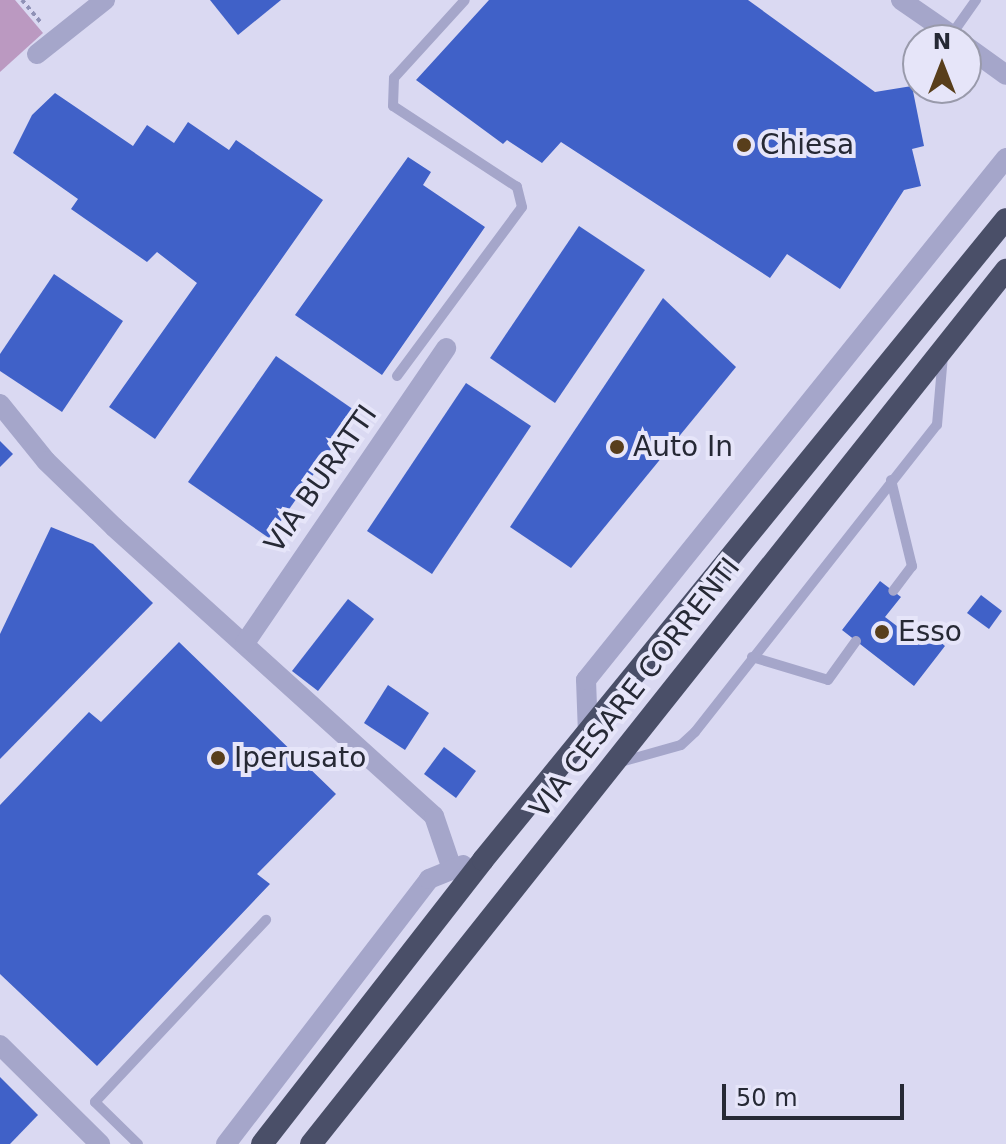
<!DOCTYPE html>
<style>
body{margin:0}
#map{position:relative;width:1006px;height:1144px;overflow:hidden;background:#dad9f2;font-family:"DejaVu Sans",sans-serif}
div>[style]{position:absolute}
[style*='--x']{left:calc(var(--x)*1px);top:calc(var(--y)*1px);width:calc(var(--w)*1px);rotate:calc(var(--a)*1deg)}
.green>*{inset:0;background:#bb99c1}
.building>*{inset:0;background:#4061c8}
.path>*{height:4px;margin-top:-2px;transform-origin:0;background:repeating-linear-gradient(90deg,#8f91b6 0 4px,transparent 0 8px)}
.service>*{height:10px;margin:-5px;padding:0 5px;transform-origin:5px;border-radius:5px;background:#a5a6ca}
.minor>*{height:20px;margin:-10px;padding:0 10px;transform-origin:10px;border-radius:10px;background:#a5a6ca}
.tertiary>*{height:20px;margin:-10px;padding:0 10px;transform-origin:10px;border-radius:10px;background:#a5a6ca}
.trunk>*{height:22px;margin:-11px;padding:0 11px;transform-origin:11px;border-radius:11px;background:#4a4f68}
.dots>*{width:22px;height:22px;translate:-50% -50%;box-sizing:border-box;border:4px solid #e6e5f9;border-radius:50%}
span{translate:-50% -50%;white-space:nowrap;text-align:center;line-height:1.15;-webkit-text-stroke:8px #e6e5f9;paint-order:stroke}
.poi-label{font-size:28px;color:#262935}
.left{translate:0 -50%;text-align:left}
.street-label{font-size:28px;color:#262935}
.north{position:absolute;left:902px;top:24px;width:80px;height:80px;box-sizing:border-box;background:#e6e5f9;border:2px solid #999aab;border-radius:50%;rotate:0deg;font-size:22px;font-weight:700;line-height:32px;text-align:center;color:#262935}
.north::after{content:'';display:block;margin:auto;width:28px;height:36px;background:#583e1b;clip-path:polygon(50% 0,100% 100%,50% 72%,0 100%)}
.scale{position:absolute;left:722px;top:1084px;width:182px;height:36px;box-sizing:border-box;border:4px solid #262935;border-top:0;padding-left:10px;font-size:24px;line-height:28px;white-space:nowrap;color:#262935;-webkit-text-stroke:6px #e6e5f9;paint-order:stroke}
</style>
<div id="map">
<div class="green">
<i style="clip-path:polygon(0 0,15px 0,43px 33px,0 72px)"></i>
</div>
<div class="building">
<i style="clip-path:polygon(210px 0,281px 0,238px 35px)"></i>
<i style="clip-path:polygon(489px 0,748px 0,875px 92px,912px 86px,924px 146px,912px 149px,921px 186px,904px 190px,840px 289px,787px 254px,770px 278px,561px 142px,542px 163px,507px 140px,503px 144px,416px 80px)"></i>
<i style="clip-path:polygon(55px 93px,133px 146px,147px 125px,174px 143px,188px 122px,229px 150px,236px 140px,323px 200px,155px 439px,109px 407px,197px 283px,157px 252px,147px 262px,71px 209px,78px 199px,13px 153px,32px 115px)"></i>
<i style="clip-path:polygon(408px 157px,431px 172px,423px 185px,485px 227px,382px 375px,295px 315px)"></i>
<i style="clip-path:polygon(579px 226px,645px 270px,555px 403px,490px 358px)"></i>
<i style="clip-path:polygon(54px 274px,123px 321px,62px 412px,0 371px,0 354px)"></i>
<i style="clip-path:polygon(663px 298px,736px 367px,571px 568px,510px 527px)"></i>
<i style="clip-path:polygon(276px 356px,357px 412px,269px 538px,188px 482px)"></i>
<i style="clip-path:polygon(466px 383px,531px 426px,432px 574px,367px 531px)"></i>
<i style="clip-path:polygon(0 441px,13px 454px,0 467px)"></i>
<i style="clip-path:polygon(51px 527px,93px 544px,153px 603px,0 759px,0 634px)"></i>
<i style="clip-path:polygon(880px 581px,901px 597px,885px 617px,918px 642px,927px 631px,945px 646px,914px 686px,842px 630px)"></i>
<i style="clip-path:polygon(981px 595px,1002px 611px,989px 629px,967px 613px)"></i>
<i style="clip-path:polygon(348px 599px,374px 619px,318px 691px,292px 671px)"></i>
<i style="clip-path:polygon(179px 642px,336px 794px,257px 874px,270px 884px,97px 1066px,0 974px,0 805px,89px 712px,101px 722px)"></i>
<i style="clip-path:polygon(388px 685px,429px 713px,405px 750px,364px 723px)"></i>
<i style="clip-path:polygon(444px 747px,476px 771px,456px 798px,424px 774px)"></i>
<i style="clip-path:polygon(0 1077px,38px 1115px,10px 1144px,0 1144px)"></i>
</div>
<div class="path">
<i style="--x:22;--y:0;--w:30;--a:50"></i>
</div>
<div class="service">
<i style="--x:952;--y:34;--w:42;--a:-54.8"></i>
<i style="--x:397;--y:376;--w:210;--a:-53.5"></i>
<i style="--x:522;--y:207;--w:21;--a:-104"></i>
<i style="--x:517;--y:187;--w:148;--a:-146.8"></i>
<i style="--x:393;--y:106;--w:28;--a:-88"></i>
<i style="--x:394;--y:78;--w:105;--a:-47.7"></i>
<i style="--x:891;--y:480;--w:89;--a:76.3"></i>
<i style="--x:912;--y:566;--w:31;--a:127"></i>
<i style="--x:752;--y:657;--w:79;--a:16.8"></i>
<i style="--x:828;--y:680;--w:48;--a:-54.3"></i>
<i style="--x:617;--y:763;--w:66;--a:-15.7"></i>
<i style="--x:681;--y:745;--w:19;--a:-43"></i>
<i style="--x:695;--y:732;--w:391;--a:-51.8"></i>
<i style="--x:937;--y:425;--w:70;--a:-85.1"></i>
<i style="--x:138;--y:1144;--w:60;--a:-135.7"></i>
<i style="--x:95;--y:1102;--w:250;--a:-46.8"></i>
</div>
<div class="minor">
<i style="--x:37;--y:54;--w:87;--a:-38.5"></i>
<i style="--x:0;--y:404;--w:73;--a:51.1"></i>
<i style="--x:46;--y:461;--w:95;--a:44.1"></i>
<i style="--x:114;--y:527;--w:431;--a:42.1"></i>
<i style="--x:434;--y:816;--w:56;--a:71.2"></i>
<i style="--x:245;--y:643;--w:357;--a:-55.7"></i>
<i style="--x:588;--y:734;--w:54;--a:-92.1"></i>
<i style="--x:586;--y:680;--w:670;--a:-51.18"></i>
<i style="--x:0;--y:1045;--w:141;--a:44.7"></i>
<i style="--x:226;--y:1144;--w:334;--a:-52.5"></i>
<i style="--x:429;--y:879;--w:37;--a:-22"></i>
</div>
<div class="tertiary">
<i style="--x:901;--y:0;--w:70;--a:34.6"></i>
<i style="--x:966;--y:46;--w:49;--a:35.9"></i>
</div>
<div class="trunk">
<i style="--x:262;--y:1144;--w:360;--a:-52.1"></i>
<i style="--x:483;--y:860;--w:827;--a:-50.79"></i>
<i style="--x:311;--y:1144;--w:1117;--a:-51.51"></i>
</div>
<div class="dots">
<i style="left:744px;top:145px;background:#583e1b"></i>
<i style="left:617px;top:447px;background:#583e1b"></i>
<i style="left:882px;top:632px;background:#583e1b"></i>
<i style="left:218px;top:758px;background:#583e1b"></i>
</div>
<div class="poi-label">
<span class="left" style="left:760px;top:145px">Chiesa</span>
<span class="left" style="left:633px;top:447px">Auto In</span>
<span class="left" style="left:898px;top:632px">Esso</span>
<span class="left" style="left:234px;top:758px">Iperusato</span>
</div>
<div class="street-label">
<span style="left:321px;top:479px;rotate:-55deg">VIA BURATTI</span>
<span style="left:635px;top:688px;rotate:-52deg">VIA CESARE CORRENTI</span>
</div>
<div class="north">N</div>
<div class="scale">50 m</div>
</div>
